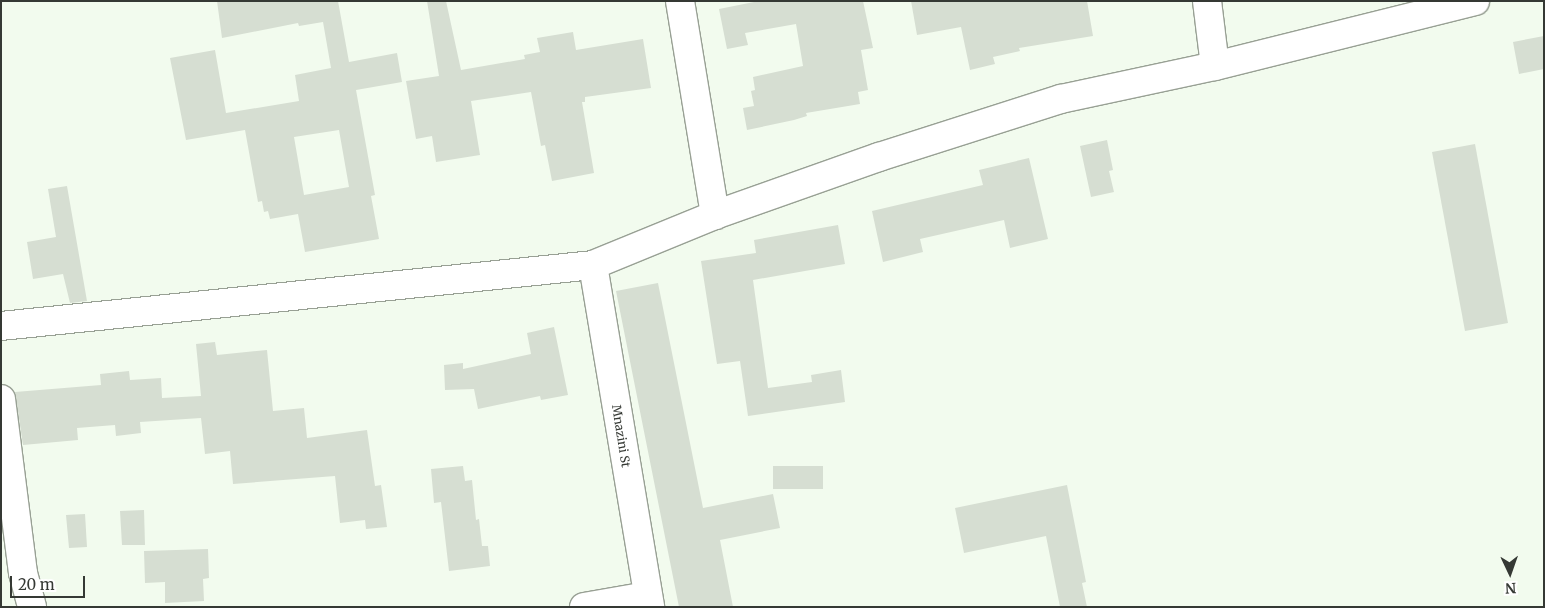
<!DOCTYPE html>
<style>
body{margin:0}
#map{position:relative;width:1545px;height:608px;overflow:hidden;background:#f2fbee;font-family:Merriweather,serif}
div>[style]{position:absolute}
[style*='--x']{left:calc(var(--x)*1px);top:calc(var(--y)*1px);width:calc(var(--w)*1px);rotate:calc(var(--a)*1deg)}
.building>*{inset:0;background:#d6ded2}
.roads{filter:drop-shadow(1px 0 #98a094) drop-shadow(-1px 0 #98a094) drop-shadow(0 1px #98a094) drop-shadow(0 -1px #98a094)}
.minor>*{height:28px;margin:-14px;padding:0 14px;transform-origin:14px;border-radius:14px;background:#fff}
span{translate:-50% -50%;white-space:nowrap;text-align:center;line-height:1.15;-webkit-text-stroke:4px #fff;paint-order:stroke}
.street-label{font-size:12px;color:#353934}
.frame{position:absolute;inset:0;border:2px solid #353934;pointer-events:none}
.north{position:absolute;left:1485px;top:548px;width:50px;height:50px;-webkit-text-stroke:4px #fff;paint-order:stroke;rotate:177deg;font-size:14px;font-weight:700;line-height:20px;text-align:center;color:#353934}
.north::after{content:'';display:block;margin:auto;width:18px;height:22px;background:#353934;clip-path:polygon(50% 0,100% 100%,50% 72%,0 100%)}
.scale{position:absolute;left:10px;top:576px;width:75px;height:22px;box-sizing:border-box;border:2px solid #353934;border-top:0;padding-left:6px;font-size:15px;line-height:18px;white-space:nowrap;color:#353934;-webkit-text-stroke:4px #fff;paint-order:stroke}
</style>
<div id="map">
<div class="building">
<i style="clip-path:polygon(evenodd,217px 1px,338px 1px,349px 62px,397px 53px,402px 82px,356px 90px,375px 195px,371px 196px,379px 239px,305px 252px,298px 214px,270px 219px,268px 211px,264px 212px,262px 201px,258px 202px,245px 130px,186px 140px,170px 58px,215px 50px,226px 113px,299px 101px,295px 75px,331px 68px,323px 22px,299px 26px,298px 23px,222px 38px,217px 1px,339px 130px,349px 187px,304px 195px,294px 137px,339px 130px)"></i>
<i style="clip-path:polygon(427px 1px,446px 1px,461px 70px,525px 59px,524px 55px,540px 52px,537px 38px,573px 32px,576px 50px,643px 39px,651px 88px,585px 97px,585px 102px,582px 102px,594px 173px,552px 181px,545px 145px,541px 146px,531px 92px,471px 101px,480px 155px,436px 162px,432px 136px,416px 139px,406px 81px,439px 76px)"></i>
<i style="clip-path:polygon(759px 1px,863px 1px,873px 48px,861px 50px,868px 90px,858px 92px,860px 104px,806px 113px,807px 116px,794px 120px,747px 130px,743px 108px,754px 106px,751px 91px,755px 90px,753px 77px,803px 66px,796px 24px,745px 33px,748px 45px,727px 49px,719px 9px)"></i>
<i style="clip-path:polygon(911px 1px,1087px 1px,1093px 36px,1019px 48px,1020px 51px,993px 57px,995px 64px,970px 70px,961px 27px,917px 35px)"></i>
<i style="clip-path:polygon(1544px 36px,1544px 69px,1519px 74px,1513px 42px)"></i>
<i style="clip-path:polygon(1107px 140px,1113px 170px,1109px 171px,1114px 192px,1091px 197px,1080px 146px)"></i>
<i style="clip-path:polygon(1475px 144px,1508px 323px,1465px 331px,1432px 152px)"></i>
<i style="clip-path:polygon(1029px 158px,1048px 239px,1010px 248px,1004px 220px,920px 239px,923px 252px,883px 262px,872px 211px,983px 185px,979px 170px)"></i>
<i style="clip-path:polygon(67px 186px,87px 301px,70px 303px,63px 274px,33px 279px,27px 242px,56px 237px,48px 189px)"></i>
<i style="clip-path:polygon(838px 225px,845px 264px,753px 280px,768px 388px,812px 382px,811px 375px,841px 370px,845px 402px,748px 416px,740px 361px,717px 364px,701px 261px,756px 253px,754px 240px)"></i>
<i style="clip-path:polygon(658px 283px,703px 508px,773px 494px,780px 528px,720px 540px,733px 607px,679px 607px,616px 291px)"></i>
<i style="clip-path:polygon(554px 327px,568px 395px,541px 400px,540px 396px,478px 409px,474px 389px,445px 390px,444px 365px,463px 363px,463px 369px,531px 354px,527px 333px)"></i>
<i style="clip-path:polygon(215px 342px,217px 355px,267px 350px,273px 411px,304px 408px,307px 438px,367px 430px,375px 486px,381px 485px,387px 527px,366px 529px,365px 520px,340px 523px,335px 476px,233px 484px,230px 451px,205px 454px,201px 418px,140px 422px,141px 433px,116px 436px,115px 425px,77px 428px,78px 440px,23px 445px,15px 392px,101px 385px,100px 374px,129px 371px,130px 380px,161px 378px,162px 398px,201px 396px,196px 344px)"></i>
<i style="clip-path:polygon(463px 466px,465px 481px,472px 480px,476px 520px,479px 519px,482px 546px,488px 546px,490px 566px,449px 571px,441px 502px,434px 503px,431px 469px)"></i>
<i style="clip-path:polygon(773px 466px,823px 466px,823px 489px,773px 489px)"></i>
<i style="clip-path:polygon(1067px 485px,1086px 582px,1082px 583px,1087px 607px,1060px 607px,1046px 536px,964px 553px,955px 508px)"></i>
<i style="clip-path:polygon(144px 510px,145px 545px,122px 545px,120px 511px)"></i>
<i style="clip-path:polygon(85px 514px,87px 547px,69px 548px,66px 515px)"></i>
<i style="clip-path:polygon(208px 549px,209px 578px,203px 579px,204px 601px,165px 603px,165px 582px,145px 583px,144px 551px)"></i>
</div>
<div class="roads">
<div class="minor">
<i style="--x:680;--y:1;--w:217;--a:80.7"></i>
<i style="--x:1207;--y:1;--w:65;--a:83"></i>
<i style="--x:593;--y:265;--w:347;--a:80.5"></i>
<i style="--x:1;--y:326;--w:595;--a:-5.88"></i>
<i style="--x:593;--y:265;--w:132;--a:-22.3"></i>
<i style="--x:715;--y:215;--w:174;--a:-19.5"></i>
<i style="--x:879;--y:157;--w:191;--a:-17.7"></i>
<i style="--x:1061;--y:99;--w:157;--a:-12.1"></i>
<i style="--x:1215;--y:66;--w:268;--a:-14"></i>
<i style="--x:1;--y:399;--w:175;--a:82.8"></i>
<i style="--x:23;--y:573;--w:35;--a:75"></i>
<i style="--x:584;--y:607;--w:64;--a:-9.9"></i>
</div>
</div>
<div class="street-label">
<span style="left:621px;top:436px;rotate:81deg">Mnazini St</span>
</div>
<div class="frame"></div>
<div class="north">N</div>
<div class="scale">20 m</div>
</div>
